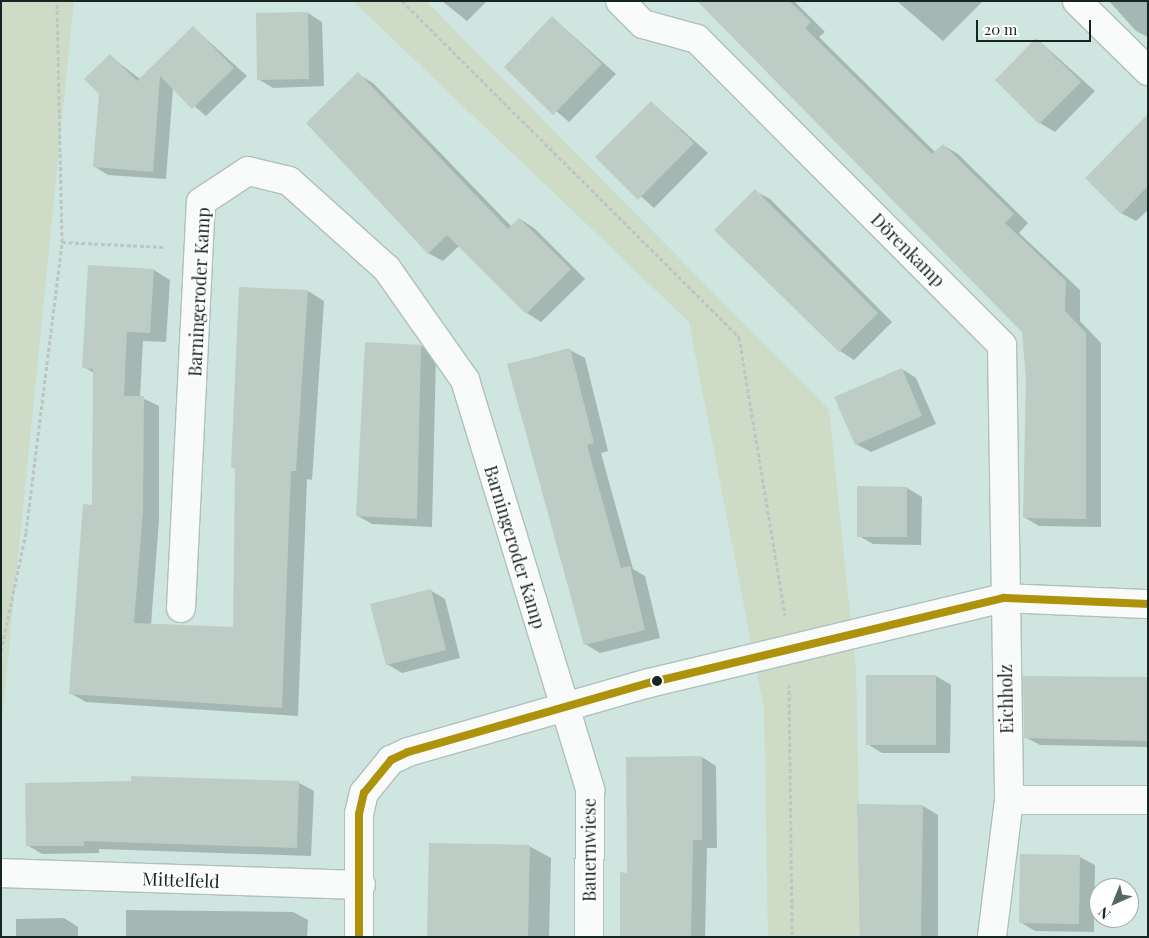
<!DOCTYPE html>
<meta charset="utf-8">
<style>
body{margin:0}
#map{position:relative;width:1149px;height:938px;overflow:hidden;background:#cfe5df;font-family:"Playfair Display",serif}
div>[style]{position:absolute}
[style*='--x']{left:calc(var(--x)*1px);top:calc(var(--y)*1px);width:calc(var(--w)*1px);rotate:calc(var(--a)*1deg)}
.green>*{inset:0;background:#cddbc7}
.shadow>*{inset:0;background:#0003}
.building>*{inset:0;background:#bdcdc5}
.path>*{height:3px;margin-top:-1.5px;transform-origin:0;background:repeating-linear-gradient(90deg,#bcc6c4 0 4px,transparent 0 6.5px)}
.roads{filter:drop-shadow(1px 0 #afc0bb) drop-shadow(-1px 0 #afc0bb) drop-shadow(0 1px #afc0bb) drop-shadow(0 -1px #afc0bb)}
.minor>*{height:28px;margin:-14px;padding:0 14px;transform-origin:14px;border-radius:14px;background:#f8fbfa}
.bus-1>*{height:8px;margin:-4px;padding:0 4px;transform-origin:4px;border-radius:4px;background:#ad920c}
.dots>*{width:14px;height:14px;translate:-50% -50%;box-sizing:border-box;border:2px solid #fff;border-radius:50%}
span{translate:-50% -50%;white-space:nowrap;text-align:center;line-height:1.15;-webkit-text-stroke:4px #fff;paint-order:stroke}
.street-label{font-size:18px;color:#152521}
.frame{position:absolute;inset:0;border:2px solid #152521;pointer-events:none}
.north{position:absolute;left:1089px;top:878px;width:50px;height:50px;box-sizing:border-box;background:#fff;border:1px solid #a1a8a6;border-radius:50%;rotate:224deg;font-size:14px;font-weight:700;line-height:20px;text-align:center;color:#152521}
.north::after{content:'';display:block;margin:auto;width:18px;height:22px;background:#566864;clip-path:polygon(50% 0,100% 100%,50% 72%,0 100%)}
.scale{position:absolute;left:976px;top:20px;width:115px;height:22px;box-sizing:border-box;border:2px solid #152521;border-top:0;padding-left:6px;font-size:15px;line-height:18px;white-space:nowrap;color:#152521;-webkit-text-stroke:4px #fff;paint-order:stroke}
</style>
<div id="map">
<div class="green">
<i style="clip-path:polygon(1px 1px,74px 1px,1px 727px)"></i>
<i style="clip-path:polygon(353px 1px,426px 1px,829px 410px,856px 671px,862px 937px,768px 937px,764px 709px,689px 322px)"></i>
</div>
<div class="shadow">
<i style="clip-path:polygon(442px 1px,487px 1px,467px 21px)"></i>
<i style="clip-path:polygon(699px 1px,794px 1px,825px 32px,819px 37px,936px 153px,943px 145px,958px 154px,1028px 223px,1019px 233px,1080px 290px,1080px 321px,1101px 343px,1101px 527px,1039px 526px,1024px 517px,1027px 379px,1023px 331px)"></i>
<i style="clip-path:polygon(897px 1px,983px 1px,943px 41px)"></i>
<i style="clip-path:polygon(1109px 1px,1148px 1px,1148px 37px,1136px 31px)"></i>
<i style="clip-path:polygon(308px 13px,322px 22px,324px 86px,273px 88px,258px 79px)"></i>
<i style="clip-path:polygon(553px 18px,616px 74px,569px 122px,505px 67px)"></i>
<i style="clip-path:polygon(193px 27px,247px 76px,206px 116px,173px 88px,166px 179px,108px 175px,95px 167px,110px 56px,140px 79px)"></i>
<i style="clip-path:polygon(1037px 39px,1095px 91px,1055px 132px,1040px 123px,996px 80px)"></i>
<i style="clip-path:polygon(358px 74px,373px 83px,512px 227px,520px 219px,534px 228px,585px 279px,541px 322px,527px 313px,459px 246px,443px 261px,428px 253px)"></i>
<i style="clip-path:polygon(651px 102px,708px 153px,654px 208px,597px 157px)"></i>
<i style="clip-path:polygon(1148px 133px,1148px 210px,1136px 221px,1121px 213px)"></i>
<i style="clip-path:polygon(755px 191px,770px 199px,892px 322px,854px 360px,840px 351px)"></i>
<i style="clip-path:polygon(154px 270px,170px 280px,166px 342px,143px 341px,140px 397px,159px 406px,159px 520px,151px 625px,234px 628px,237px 469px,232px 467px,308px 291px,324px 301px,312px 480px,307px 479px,298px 716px,86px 702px,70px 693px,94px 506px,94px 373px,84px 367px)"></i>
<i style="clip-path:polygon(421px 346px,436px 355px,432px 527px,372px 524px,358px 516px)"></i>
<i style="clip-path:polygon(570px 350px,585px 358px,608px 451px,601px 453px,633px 569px,645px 576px,660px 638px,600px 653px,585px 644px)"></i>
<i style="clip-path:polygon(902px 369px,916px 378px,936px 424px,871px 452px,856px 444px)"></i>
<i style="clip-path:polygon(907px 488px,922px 497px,921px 545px,873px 544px,859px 536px)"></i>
<i style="clip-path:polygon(430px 590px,445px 599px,460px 658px,402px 673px,387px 664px)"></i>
<i style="clip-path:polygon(868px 676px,936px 676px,951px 685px,950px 753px,882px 753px,867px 744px)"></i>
<i style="clip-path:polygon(1148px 679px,1148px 747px,1040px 745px,1025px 737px)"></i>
<i style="clip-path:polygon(702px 757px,716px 766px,717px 848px,707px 848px,705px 937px,621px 937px,629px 874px)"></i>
<i style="clip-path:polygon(132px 777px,299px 783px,314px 791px,311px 856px,99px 849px,99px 853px,42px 854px,27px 845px,132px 783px)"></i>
<i style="clip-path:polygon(859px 805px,923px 806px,938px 815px,938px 937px,860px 937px)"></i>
<i style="clip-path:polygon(529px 846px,551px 858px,549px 937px,429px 937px)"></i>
<i style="clip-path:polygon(1021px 855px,1080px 857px,1095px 865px,1094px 932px,1035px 931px,1020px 922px)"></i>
<i style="clip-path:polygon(126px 910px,293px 912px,308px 920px,307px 937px,126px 937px)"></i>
<i style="clip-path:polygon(64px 918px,78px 927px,78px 937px,16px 937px,16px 919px)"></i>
</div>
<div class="building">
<i style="clip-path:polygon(697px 1px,789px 1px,811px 22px,805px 28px,932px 154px,943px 144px,1014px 214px,1005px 223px,1066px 281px,1065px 311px,1086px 333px,1086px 519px,1023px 518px,1026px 379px,1022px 332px)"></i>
<i style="clip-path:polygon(308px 12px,309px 79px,257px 80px,256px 13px)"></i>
<i style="clip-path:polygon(552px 16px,602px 64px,553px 115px,504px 67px)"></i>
<i style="clip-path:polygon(193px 26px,234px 68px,192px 109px,160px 76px,153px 172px,93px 167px,99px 94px,84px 79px,110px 54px,137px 81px)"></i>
<i style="clip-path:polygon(1036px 38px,1081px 82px,1039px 124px,995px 80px)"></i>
<i style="clip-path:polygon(358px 72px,508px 229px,519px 218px,571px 269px,526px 314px,447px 235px,428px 254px,306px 123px)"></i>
<i style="clip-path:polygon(651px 101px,694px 143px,638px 200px,595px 157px)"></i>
<i style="clip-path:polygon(1148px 114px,1148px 186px,1121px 214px,1085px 178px)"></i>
<i style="clip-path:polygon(755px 189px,878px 313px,839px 352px,714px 230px)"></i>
<i style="clip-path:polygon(88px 265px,154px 269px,150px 333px,127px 332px,124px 396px,144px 396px,143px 511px,134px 623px,233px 627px,235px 468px,231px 467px,239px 287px,308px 290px,296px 471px,291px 471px,282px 708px,69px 694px,83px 504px,92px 505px,93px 369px,82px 368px)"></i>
<i style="clip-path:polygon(365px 342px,421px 345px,417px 519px,356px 516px)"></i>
<i style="clip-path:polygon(570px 348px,594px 443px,587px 445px,621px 568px,630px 566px,645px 630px,584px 645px,507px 364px)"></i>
<i style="clip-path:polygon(902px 368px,922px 416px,855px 445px,834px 397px)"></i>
<i style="clip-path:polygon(857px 486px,907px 487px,907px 537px,857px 537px)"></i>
<i style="clip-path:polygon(431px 589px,446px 650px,386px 665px,370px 604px)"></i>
<i style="clip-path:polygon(866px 675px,936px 675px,936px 745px,866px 745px)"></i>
<i style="clip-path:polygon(1023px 676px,1148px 677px,1148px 741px,1024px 738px)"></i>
<i style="clip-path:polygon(702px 756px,702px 840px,693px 840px,691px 937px,620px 937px,620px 872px,627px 873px,626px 757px)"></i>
<i style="clip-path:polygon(131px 776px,299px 781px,297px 848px,84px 841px,84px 846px,26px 846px,25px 783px,131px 781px)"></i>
<i style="clip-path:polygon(857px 804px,923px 805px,921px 937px,860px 937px)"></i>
<i style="clip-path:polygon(429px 843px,530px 845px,528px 937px,427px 937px)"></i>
<i style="clip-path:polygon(1020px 854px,1080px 855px,1079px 924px,1019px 923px)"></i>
</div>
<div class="path">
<i style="--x:402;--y:1;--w:476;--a:44.9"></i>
<i style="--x:739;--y:337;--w:282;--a:80.6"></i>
<i style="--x:62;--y:242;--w:102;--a:2.8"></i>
<i style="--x:1;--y:651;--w:122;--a:-78.1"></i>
<i style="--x:26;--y:532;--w:292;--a:-82.9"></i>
<i style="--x:62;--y:242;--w:241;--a:-91.2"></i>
<i style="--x:789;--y:684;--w:253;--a:89.3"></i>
</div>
<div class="roads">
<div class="minor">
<i style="--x:620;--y:1;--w:33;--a:45"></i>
<i style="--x:643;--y:24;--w:56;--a:15.5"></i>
<i style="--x:697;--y:39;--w:432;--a:45.1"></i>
<i style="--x:1002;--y:345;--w:455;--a:89.1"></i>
<i style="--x:1009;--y:800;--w:138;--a:97.1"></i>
<i style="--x:1077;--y:1;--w:100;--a:44.6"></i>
<i style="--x:181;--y:608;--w:406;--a:-87.2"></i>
<i style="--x:201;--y:202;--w:56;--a:-33.4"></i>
<i style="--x:248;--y:171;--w:42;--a:13.7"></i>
<i style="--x:289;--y:181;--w:132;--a:41.9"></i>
<i style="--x:387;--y:269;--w:136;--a:54.9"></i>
<i style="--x:465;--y:380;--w:429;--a:73"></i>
<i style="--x:590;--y:790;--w:147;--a:90.4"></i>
<i style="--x:1009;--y:800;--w:139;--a:0"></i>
<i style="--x:1;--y:873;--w:360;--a:1.9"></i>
<i style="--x:359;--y:937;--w:123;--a:-90"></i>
<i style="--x:359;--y:814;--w:22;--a:-77"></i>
<i style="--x:364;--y:793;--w:43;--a:-50.7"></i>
<i style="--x:391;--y:760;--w:19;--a:-25"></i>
<i style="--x:408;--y:752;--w:251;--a:-16"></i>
<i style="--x:649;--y:683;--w:365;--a:-13.5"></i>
<i style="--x:1004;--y:598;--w:144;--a:2.4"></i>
</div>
</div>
<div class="bus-1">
<i style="--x:359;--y:937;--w:123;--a:-90"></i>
<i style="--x:359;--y:814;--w:22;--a:-77"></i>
<i style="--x:364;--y:793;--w:43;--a:-50.7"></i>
<i style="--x:391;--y:760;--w:19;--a:-25"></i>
<i style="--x:408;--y:752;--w:251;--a:-16"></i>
<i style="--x:649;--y:683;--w:365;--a:-13.5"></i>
<i style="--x:1004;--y:598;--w:144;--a:2.4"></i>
</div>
<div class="dots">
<i style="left:657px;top:681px;background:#152521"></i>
</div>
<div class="street-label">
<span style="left:908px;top:250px;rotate:45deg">Dörenkamp</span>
<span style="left:199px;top:292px;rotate:-87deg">Barningeroder Kamp</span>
<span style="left:515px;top:547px;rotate:73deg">Barningeroder Kamp</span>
<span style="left:1006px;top:699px;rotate:-91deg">Eichholz</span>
<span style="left:589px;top:850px;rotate:-90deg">Bauernwiese</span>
<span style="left:181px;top:880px;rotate:2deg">Mittelfeld</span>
</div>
<div class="frame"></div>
<div class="north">N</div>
<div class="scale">20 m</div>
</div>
